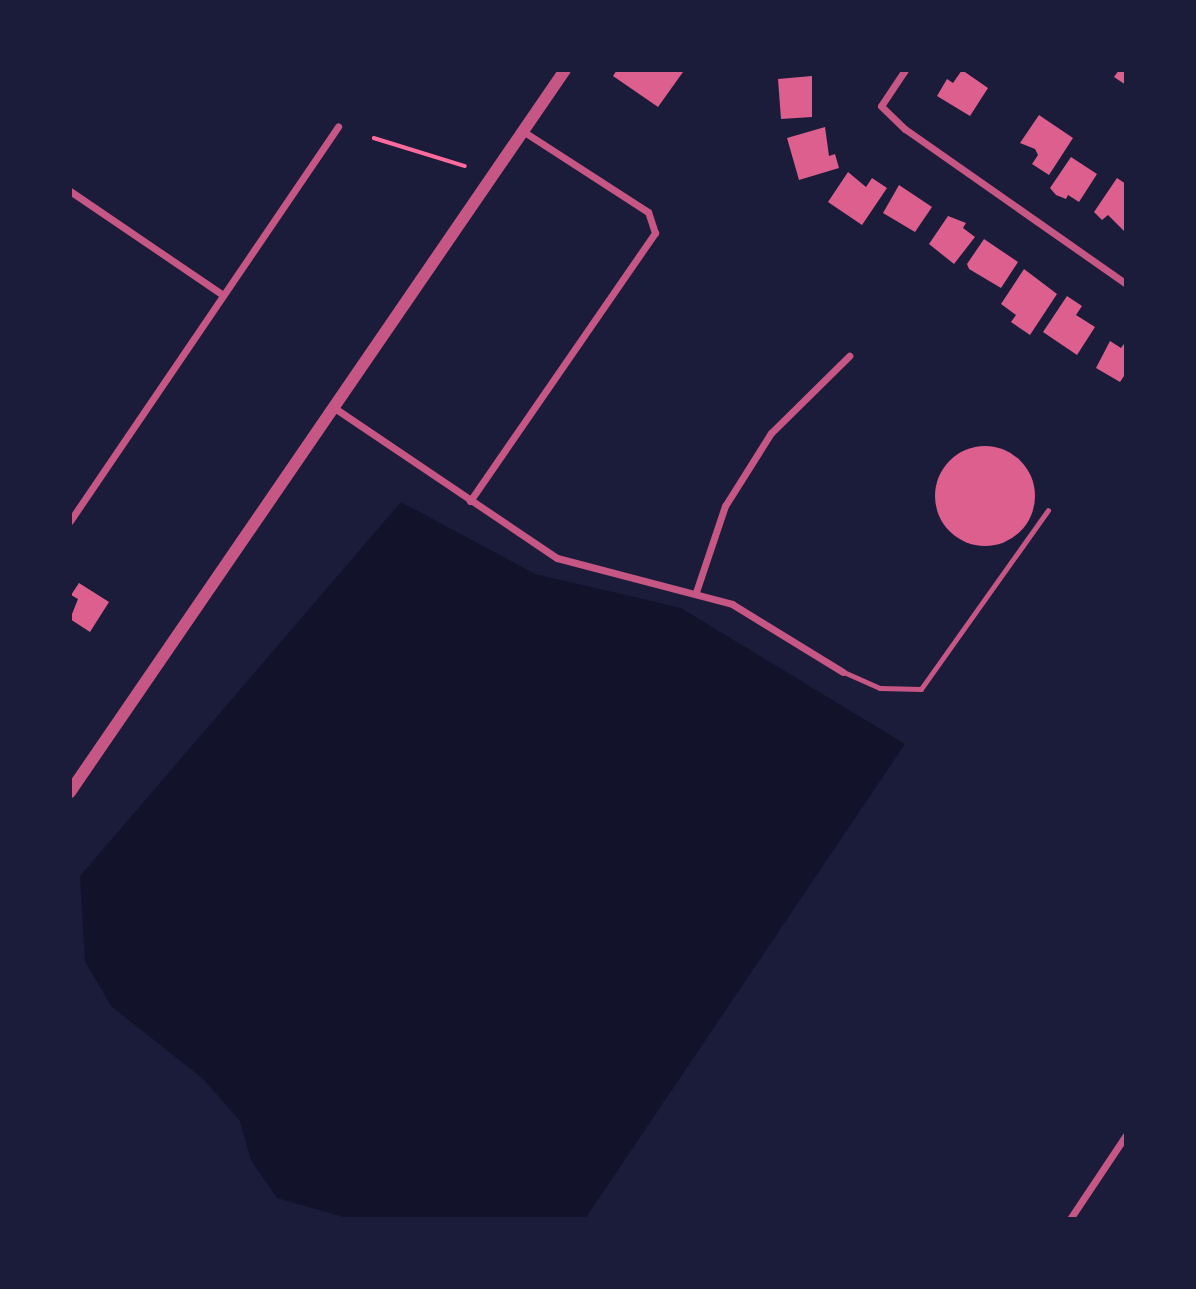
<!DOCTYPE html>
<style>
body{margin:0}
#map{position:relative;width:1196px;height:1289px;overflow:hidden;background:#1b1b3a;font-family:Lato,sans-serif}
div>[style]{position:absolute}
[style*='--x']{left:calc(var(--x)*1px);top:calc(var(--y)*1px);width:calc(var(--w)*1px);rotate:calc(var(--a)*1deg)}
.water>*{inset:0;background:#12122b}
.building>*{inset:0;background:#dd5f8e}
.round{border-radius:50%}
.path>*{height:3.5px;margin:-1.75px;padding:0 1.75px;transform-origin:1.75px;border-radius:1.75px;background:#ff6b9d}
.service>*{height:4.5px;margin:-2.25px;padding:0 2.25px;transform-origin:2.25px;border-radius:2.25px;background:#c65784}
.minor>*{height:7px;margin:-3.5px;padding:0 3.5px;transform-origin:3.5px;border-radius:3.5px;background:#c65784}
.tertiary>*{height:12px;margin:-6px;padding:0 6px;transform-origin:6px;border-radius:6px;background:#c65784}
span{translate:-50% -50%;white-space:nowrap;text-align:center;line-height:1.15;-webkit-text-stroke:5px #1b1b3a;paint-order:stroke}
.frame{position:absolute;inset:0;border:72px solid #1b1b3a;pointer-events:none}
</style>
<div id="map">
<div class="water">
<i style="clip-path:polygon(401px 502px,535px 574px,681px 608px,905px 744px,585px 1219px,351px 1219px,277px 1198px,251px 1160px,240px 1121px,202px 1078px,111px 1006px,85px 961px,80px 876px)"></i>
</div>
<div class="building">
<i style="clip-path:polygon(617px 70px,681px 70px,683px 72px,658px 107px,613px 76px)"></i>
<i style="clip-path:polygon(962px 70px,988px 88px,970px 116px,937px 96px,947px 79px,953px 83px)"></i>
<i style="clip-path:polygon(1119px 70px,1126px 70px,1126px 85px,1114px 77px)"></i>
<i style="clip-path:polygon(812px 76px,812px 117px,781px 119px,778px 79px)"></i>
<i style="clip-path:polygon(1039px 115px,1073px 138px,1049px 175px,1032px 164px,1038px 155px,1035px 149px,1020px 143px)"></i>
<i style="clip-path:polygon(825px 127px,829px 156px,835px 154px,839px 168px,799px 180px,787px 138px)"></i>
<i style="clip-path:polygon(1071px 157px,1097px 174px,1079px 202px,1068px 195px,1066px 199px,1056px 195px,1050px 188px)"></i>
<i style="clip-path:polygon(848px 172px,866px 187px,872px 178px,887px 188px,862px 225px,828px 202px)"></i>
<i style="clip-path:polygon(1117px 178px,1126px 184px,1126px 233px,1108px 215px,1102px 220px,1094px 212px)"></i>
<i style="clip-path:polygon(899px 185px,932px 207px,915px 232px,883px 213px)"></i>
<i style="clip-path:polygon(948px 216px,966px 223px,963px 228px,975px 237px,954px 264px,929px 244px)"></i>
<i style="clip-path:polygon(984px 239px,1018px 262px,1001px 288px,969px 269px,967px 264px)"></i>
<i style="clip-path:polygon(1024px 269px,1057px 294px,1030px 335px,1011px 322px,1016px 315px,1001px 304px)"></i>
<i style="clip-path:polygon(1067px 296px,1082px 306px,1076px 315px,1095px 327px,1077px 355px,1043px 332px)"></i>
<i style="clip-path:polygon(1110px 341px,1121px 348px,1126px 341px,1126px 373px,1120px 382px,1096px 368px)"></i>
<i class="round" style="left:935px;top:446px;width:100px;height:100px"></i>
<i style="clip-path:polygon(79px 583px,109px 602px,90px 632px,70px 619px,78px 599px,71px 595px)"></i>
</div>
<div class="path">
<i style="--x:374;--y:138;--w:95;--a:17.1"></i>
</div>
<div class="service">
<i style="--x:844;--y:672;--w:39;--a:24"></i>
<i style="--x:880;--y:688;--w:41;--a:1.4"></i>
<i style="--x:921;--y:689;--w:219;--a:-54.6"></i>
</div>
<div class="minor">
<i style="--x:905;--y:70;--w:43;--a:123.7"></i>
<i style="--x:881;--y:106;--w:33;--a:44"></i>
<i style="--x:905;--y:129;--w:270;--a:35"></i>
<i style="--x:70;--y:191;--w:185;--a:34.2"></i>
<i style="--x:333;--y:407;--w:270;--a:34"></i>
<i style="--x:557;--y:558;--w:181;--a:14.7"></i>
<i style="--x:732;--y:604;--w:130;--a:31.5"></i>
<i style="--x:470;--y:501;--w:326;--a:-55.4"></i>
<i style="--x:655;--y:233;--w:22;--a:-108"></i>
<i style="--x:648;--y:212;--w:149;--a:-147.1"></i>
<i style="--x:70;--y:521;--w:477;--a:-55.8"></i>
<i style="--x:696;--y:592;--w:91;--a:-71.4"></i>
<i style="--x:725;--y:506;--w:86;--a:-57.8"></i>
<i style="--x:771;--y:433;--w:110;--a:-44.6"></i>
<i style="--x:1070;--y:1219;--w:101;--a:-56.3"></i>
</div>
<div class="tertiary">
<i style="--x:70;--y:792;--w:875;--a:-55.57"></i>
</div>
<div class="frame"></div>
</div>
